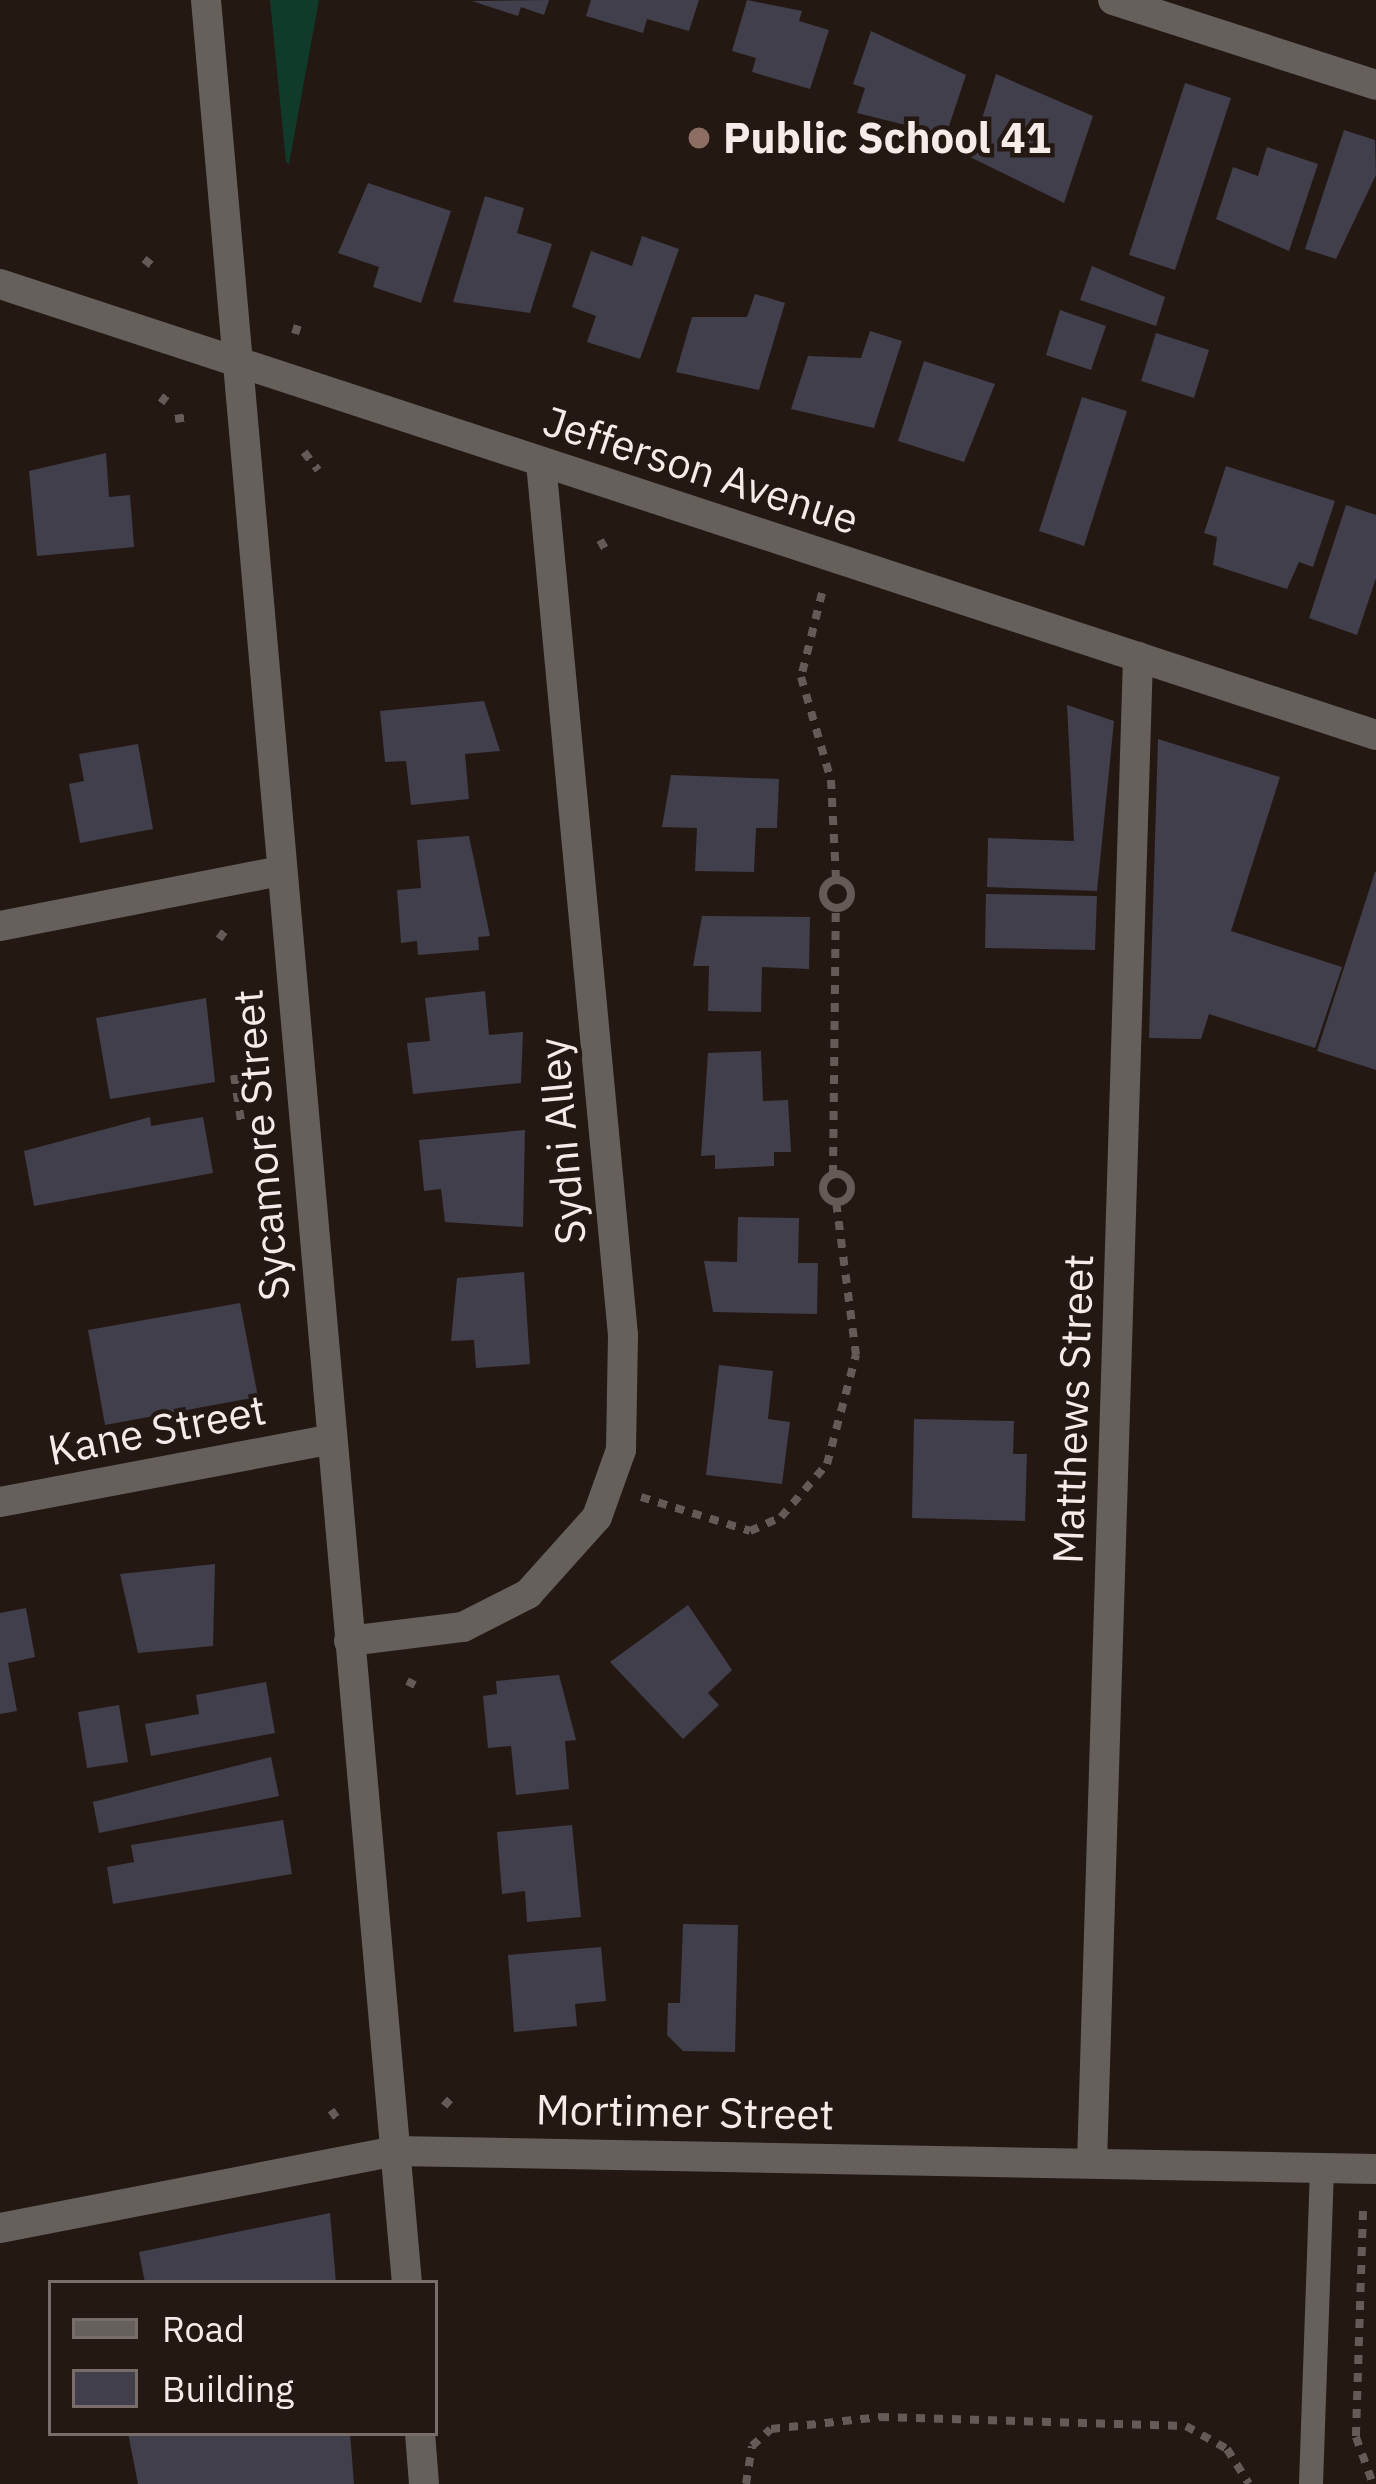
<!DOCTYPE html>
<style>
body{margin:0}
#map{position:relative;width:1376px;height:2484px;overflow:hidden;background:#241813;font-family:"IBM Plex Sans",sans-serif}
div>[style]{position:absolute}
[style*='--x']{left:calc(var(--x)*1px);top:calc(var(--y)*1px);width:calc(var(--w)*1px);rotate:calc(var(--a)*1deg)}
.green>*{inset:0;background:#103b2a}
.building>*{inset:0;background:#413f4c}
.path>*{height:8px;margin-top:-4px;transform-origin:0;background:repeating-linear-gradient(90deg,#655a56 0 9px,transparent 0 18px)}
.path>.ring{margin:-4px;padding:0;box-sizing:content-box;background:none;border:8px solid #655a56;border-radius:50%}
.service>*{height:24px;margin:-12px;padding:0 12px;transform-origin:12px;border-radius:12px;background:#65605b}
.minor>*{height:30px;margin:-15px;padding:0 15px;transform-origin:15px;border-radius:15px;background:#65605b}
.tertiary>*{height:30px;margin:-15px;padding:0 15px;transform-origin:15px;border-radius:15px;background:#65605b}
.dots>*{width:33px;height:33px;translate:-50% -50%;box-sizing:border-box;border:6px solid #241813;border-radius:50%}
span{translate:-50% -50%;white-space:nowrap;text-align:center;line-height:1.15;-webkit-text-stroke:9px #241813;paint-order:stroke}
.poi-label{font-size:42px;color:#f5ece9;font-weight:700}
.left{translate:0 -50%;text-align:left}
.street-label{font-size:42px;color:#f5ece9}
.legend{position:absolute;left:48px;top:2280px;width:390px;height:156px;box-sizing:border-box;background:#241813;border:3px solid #786d69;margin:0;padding:15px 21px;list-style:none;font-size:36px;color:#f5ece9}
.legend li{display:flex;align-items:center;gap:24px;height:60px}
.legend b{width:60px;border:3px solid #786d69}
</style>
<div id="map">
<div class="green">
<i style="clip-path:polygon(270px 0,319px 0,289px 164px,286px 162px)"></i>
</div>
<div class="building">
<i style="clip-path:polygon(549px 0,544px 15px,521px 7px,518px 16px,472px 1px)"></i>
<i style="clip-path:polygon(591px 0,699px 0,689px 31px,647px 19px,643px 33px,586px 16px)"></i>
<i style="clip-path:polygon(747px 0,802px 11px,799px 21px,829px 30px,810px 89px,752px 72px,756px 58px,732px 51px)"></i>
<i style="clip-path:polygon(871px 31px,966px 75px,946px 135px,857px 113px,865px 88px,853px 84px)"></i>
<i style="clip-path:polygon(996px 74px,1093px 116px,1064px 203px,970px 157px)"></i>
<i style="clip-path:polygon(1185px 83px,1231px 98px,1175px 270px,1129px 255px)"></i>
<i style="clip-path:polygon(1344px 130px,1375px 140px,1376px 175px,1336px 259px,1305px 249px)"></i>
<i style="clip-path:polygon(1267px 147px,1318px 164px,1289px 251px,1216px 219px,1233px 167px,1258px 176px)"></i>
<i style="clip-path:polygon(368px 183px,451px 211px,421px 303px,373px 287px,379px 267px,338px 253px)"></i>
<i style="clip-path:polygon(485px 196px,524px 208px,517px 233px,552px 244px,530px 313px,453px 302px)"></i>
<i style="clip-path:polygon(642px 236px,679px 249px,640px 359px,587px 342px,596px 316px,572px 307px,591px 251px,632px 266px)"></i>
<i style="clip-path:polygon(1092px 266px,1165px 297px,1156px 326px,1080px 300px)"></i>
<i style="clip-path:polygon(755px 294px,785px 303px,759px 390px,676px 372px,692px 317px,747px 317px)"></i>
<i style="clip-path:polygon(1060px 310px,1106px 326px,1091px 370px,1046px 355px)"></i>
<i style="clip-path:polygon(870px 331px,902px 341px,874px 428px,791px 409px,808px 356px,861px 358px)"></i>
<i style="clip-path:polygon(1156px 333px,1209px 350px,1194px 398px,1141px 381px)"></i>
<i style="clip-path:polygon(924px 361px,995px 384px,964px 462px,898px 441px)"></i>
<i style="clip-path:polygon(1082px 397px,1127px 411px,1084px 546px,1039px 531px)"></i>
<i style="clip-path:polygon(106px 453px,109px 497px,130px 495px,134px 547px,37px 556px,29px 471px)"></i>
<i style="clip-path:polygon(1226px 466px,1335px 501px,1313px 567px,1299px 562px,1287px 589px,1213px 565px,1217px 537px,1204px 533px)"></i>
<i style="clip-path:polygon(1346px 505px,1376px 515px,1376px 578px,1357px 635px,1309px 618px)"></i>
<i style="clip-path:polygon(484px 701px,500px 751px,465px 754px,469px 799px,411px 805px,406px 761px,385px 762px,380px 711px)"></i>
<i style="clip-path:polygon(1067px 705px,1114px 721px,1097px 891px,987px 887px,988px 838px,1074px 841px)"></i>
<i style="clip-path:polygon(1158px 739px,1280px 777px,1231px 931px,1342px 967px,1315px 1048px,1209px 1014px,1201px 1039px,1149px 1038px)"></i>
<i style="clip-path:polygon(138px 744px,153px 829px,80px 843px,69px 784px,84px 781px,79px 754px)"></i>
<i style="clip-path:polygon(671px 775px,779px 779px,777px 828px,756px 828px,754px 872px,695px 871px,697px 828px,662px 827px)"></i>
<i style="clip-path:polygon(469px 836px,490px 936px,478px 937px,479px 950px,418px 955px,417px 941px,401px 943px,397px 890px,421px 888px,417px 840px)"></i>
<i style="clip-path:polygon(1375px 872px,1376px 872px,1376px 1070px,1317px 1051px)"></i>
<i style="clip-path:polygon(986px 894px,1097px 896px,1095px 950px,985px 948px)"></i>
<i style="clip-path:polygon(702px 916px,810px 917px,809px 969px,762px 967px,761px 1012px,708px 1011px,709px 966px,693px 966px)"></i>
<i style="clip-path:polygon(485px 991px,489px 1035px,523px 1032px,521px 1083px,413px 1094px,407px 1043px,430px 1041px,425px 998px)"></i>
<i style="clip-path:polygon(206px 998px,215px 1082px,110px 1099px,96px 1018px)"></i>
<i style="clip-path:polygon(761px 1051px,763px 1101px,788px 1100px,791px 1152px,774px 1152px,774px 1166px,715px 1169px,715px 1155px,701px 1156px,708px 1053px)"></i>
<i style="clip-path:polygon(150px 1117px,151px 1126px,203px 1117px,213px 1173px,34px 1206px,24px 1151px)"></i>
<i style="clip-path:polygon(525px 1130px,523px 1227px,445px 1222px,441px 1189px,424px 1191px,419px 1140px)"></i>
<i style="clip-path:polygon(738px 1217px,799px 1218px,798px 1263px,818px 1263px,817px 1314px,713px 1312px,704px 1261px,737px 1262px)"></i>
<i style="clip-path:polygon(524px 1272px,530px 1364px,476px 1368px,474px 1340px,451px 1341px,457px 1278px)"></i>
<i style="clip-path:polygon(240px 1303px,258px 1397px,105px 1425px,88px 1330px)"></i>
<i style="clip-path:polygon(719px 1365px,773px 1371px,768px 1419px,790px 1422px,782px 1484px,706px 1475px)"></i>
<i style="clip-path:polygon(914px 1419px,1014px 1421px,1013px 1454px,1027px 1454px,1025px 1521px,912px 1518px)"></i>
<i style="clip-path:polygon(215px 1564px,213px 1646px,138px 1653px,120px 1574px)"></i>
<i style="clip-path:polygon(688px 1605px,732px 1670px,708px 1693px,719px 1705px,683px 1739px,610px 1662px)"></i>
<i style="clip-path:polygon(26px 1608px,35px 1657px,8px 1663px,17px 1711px,0 1714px,0 1613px)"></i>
<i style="clip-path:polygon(559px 1675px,576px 1740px,565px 1741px,569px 1789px,516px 1795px,511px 1746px,488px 1748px,483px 1696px,497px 1694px,496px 1681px)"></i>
<i style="clip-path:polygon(266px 1682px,275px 1733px,151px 1756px,145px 1724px,199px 1714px,196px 1695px)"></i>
<i style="clip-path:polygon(119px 1705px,128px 1762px,87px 1768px,78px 1712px)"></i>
<i style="clip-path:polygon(271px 1757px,279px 1796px,99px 1833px,93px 1802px)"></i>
<i style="clip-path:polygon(283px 1820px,292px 1874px,113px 1904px,107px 1867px,134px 1862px,131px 1845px)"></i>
<i style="clip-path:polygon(572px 1825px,581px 1917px,527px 1922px,525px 1891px,502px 1894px,497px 1832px)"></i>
<i style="clip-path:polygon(683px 1924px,738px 1925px,735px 2052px,683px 2051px,667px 2035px,668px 2003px,680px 2003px)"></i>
<i style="clip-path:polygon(601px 1947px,606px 2001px,575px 2004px,577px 2026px,514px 2032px,508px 1955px)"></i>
<i style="clip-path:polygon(330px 2213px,336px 2283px,145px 2283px,139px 2252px)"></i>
<i style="clip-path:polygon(128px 2433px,350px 2433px,354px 2484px,138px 2484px)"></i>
</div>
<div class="path">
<i style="--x:144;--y:259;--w:14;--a:39"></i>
<i style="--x:295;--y:334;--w:13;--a:-72"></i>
<i style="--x:161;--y:403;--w:17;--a:-54"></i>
<i style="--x:175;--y:419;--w:13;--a:-9"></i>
<i style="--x:304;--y:452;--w:23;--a:52"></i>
<i style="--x:600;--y:540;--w:14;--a:60"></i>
<i style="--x:822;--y:593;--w:87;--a:104"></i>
<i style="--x:801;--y:677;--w:107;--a:73.8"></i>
<i style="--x:831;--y:780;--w:100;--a:87.1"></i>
<i class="ring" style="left:823px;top:880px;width:20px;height:20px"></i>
<i style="--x:219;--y:939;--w:12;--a:-55"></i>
<i style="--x:234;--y:1075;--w:53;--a:81.3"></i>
<i style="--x:833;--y:1174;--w:266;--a:-89.4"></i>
<i class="ring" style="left:823px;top:1174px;width:20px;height:20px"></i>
<i style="--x:641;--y:1497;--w:114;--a:17.3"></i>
<i style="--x:750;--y:1531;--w:34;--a:-24"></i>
<i style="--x:781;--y:1517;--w:70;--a:-49"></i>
<i style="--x:827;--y:1464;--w:113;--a:-75.1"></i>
<i style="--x:856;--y:1355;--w:154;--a:-97.4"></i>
<i style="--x:407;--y:1681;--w:11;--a:27"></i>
<i style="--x:444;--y:2106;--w:16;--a:-47"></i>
<i style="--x:331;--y:2110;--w:12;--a:55"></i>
<i style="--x:1363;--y:2211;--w:226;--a:91.8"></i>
<i style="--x:1356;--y:2437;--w:50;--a:70.1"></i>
<i style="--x:746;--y:2484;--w:38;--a:-81"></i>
<i style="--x:752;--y:2446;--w:25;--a:-42"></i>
<i style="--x:771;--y:2429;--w:110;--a:-6.3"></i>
<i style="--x:880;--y:2417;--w:306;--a:1.7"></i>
<i style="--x:1186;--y:2426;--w:47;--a:29.3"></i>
<i style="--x:1227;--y:2449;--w:41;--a:57.8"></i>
</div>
<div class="service">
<i style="--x:1311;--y:2484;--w:316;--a:-88"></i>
</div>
<div class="minor">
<i style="--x:1113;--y:0;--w:276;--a:17.9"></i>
<i style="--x:0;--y:926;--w:285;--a:-11.1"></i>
<i style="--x:0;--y:1502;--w:335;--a:-10.7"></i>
<i style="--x:349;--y:1641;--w:115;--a:-7"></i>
<i style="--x:463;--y:1627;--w:73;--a:-26.9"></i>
<i style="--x:528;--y:1594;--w:103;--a:-48.1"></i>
<i style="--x:597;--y:1517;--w:71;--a:-70.3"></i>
<i style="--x:621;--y:1450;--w:115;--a:-89"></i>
<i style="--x:623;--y:1335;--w:877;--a:-95.37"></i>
<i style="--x:1092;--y:2163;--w:1507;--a:-88.25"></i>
<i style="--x:0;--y:2228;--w:402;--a:-11"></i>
<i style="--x:395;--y:2151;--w:981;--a:1.05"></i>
</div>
<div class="tertiary">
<i style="--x:206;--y:0;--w:2292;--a:84.97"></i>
<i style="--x:0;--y:284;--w:1448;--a:18.15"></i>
<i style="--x:420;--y:2433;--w:51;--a:85.5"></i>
</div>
<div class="dots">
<i style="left:699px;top:138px;background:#8d6e63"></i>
</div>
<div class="poi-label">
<span class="left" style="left:723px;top:138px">Public School 41</span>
</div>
<div class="street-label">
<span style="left:701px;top:470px;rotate:18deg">Jefferson Avenue</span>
<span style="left:562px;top:1141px;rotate:-95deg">Sydni Alley</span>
<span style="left:261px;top:1145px;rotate:-95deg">Sycamore Street</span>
<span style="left:1073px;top:1409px;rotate:-88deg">Matthews Street</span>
<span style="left:157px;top:1430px;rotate:-11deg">Kane Street</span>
<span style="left:685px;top:2112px;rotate:1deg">Mortimer Street</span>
</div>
<ul class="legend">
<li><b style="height:15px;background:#65605b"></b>Road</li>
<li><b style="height:33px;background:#413f4c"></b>Building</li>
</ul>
</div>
